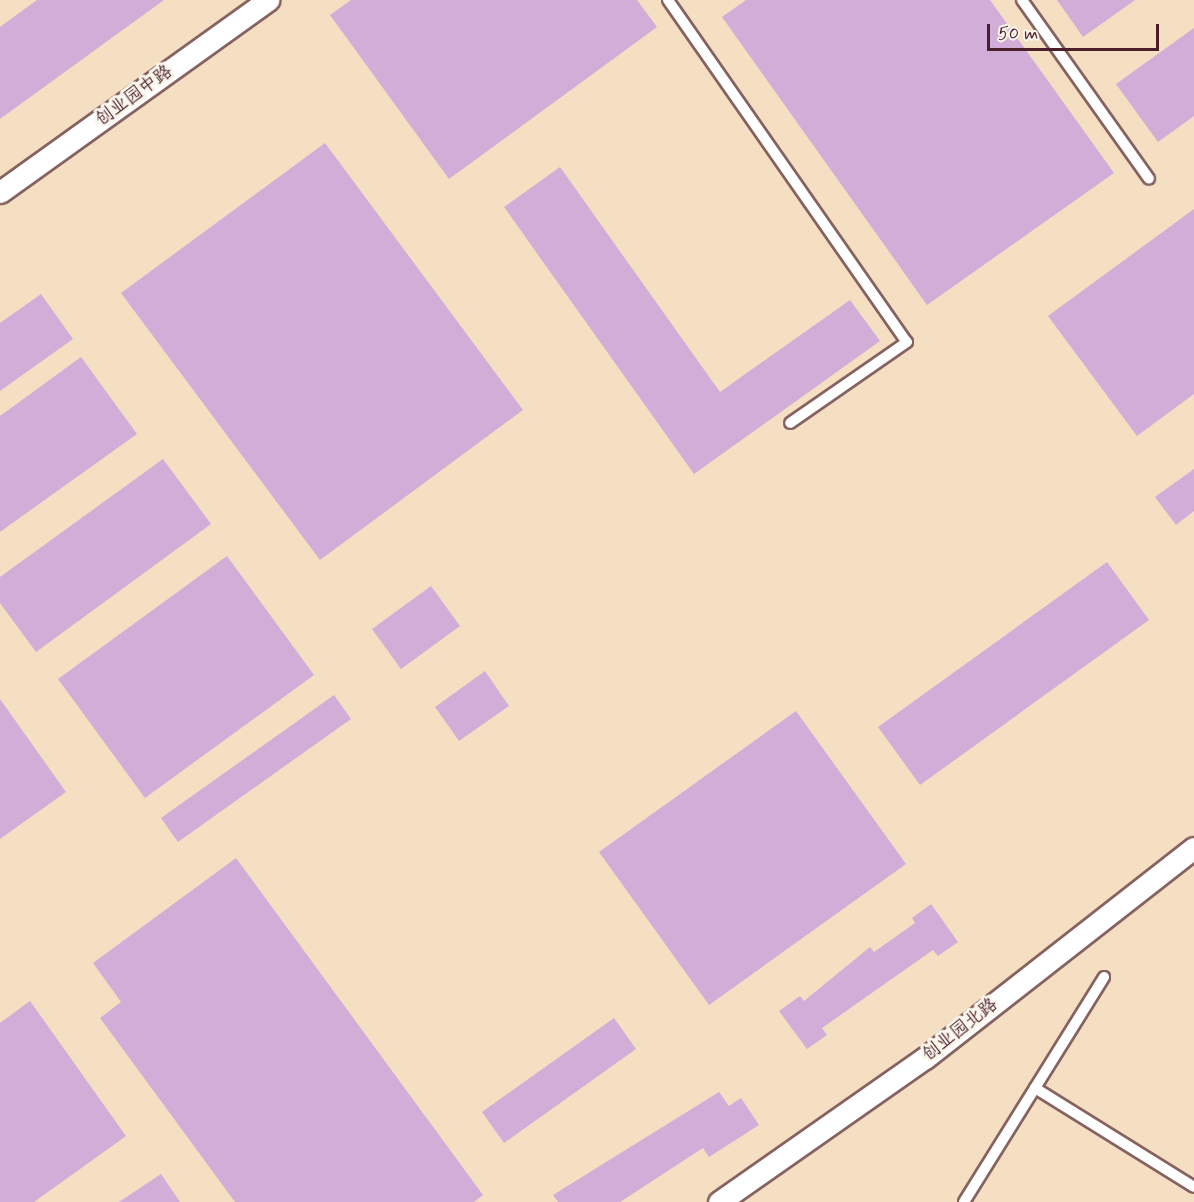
<!DOCTYPE html>
<meta charset="utf-8">
<style>
body{margin:0}
#map{position:relative;width:1194px;height:1202px;overflow:hidden;background:#f4dfc3;font-family:Mynerve,"LXGW WenKai TC",sans-serif}
div>[style]{position:absolute}
[style*='--x']{left:calc(var(--x)*1px);top:calc(var(--y)*1px);width:calc(var(--w)*1px);rotate:calc(var(--a)*1deg)}
.building>*{inset:0;background:#d1add8}
.roads{filter:drop-shadow(2px 0 #866260) drop-shadow(-2px 0 #866260) drop-shadow(0 2px #866260) drop-shadow(0 -2px #866260)}
.lane>*{height:10px;margin:-5px;padding:0 5px;transform-origin:5px;border-radius:5px;background:#fff}
.street>*{height:21px;margin:-10.5px;padding:0 10.5px;transform-origin:10.5px;border-radius:10.5px;background:#fff}
span{translate:-50% -50%;white-space:nowrap;text-align:center;line-height:1.15;-webkit-text-stroke:6px #fbf7ec;paint-order:stroke}
.street-label{font-size:18px;color:#4a1f2b}
.scale{position:absolute;left:987px;top:24px;width:172px;height:27px;box-sizing:border-box;border:3px solid #4a1f2b;border-top:0;padding-left:8px;font-size:18px;line-height:21px;white-space:nowrap;color:#4a1f2b;-webkit-text-stroke:4px #fbf7ec;paint-order:stroke}
</style>
<div id="map">
<div class="building">
<i style="clip-path:polygon(37px 0,164px 0,0 119px,0 27px)"></i>
<i style="clip-path:polygon(351px 0,637px 0,657px 27px,449px 179px,330px 15px)"></i>
<i style="clip-path:polygon(746px 0,990px 0,1114px 173px,927px 305px,722px 17px)"></i>
<i style="clip-path:polygon(1057px 0,1135px 0,1083px 37px)"></i>
<i style="clip-path:polygon(1194px 28px,1194px 116px,1158px 142px,1116px 84px)"></i>
<i style="clip-path:polygon(325px 143px,523px 410px,320px 560px,121px 293px)"></i>
<i style="clip-path:polygon(560px 167px,720px 392px,850px 300px,880px 341px,694px 474px,504px 207px)"></i>
<i style="clip-path:polygon(1194px 209px,1194px 394px,1137px 436px,1048px 316px)"></i>
<i style="clip-path:polygon(41px 294px,73px 339px,0 391px,0 323px)"></i>
<i style="clip-path:polygon(81px 357px,137px 434px,0 532px,0 416px)"></i>
<i style="clip-path:polygon(163px 459px,211px 524px,36px 652px,0 603px,0 577px)"></i>
<i style="clip-path:polygon(1194px 469px,1194px 511px,1176px 525px,1155px 497px)"></i>
<i style="clip-path:polygon(227px 556px,314px 675px,145px 798px,58px 679px)"></i>
<i style="clip-path:polygon(1107px 562px,1149px 620px,920px 785px,878px 727px)"></i>
<i style="clip-path:polygon(431px 586px,460px 626px,401px 669px,372px 629px)"></i>
<i style="clip-path:polygon(485px 671px,509px 706px,459px 741px,435px 707px)"></i>
<i style="clip-path:polygon(334px 695px,351px 719px,178px 842px,161px 818px)"></i>
<i style="clip-path:polygon(0 699px,66px 792px,0 839px)"></i>
<i style="clip-path:polygon(796px 711px,906px 864px,709px 1005px,599px 852px)"></i>
<i style="clip-path:polygon(236px 858px,483px 1195px,474px 1202px,235px 1202px,100px 1018px,121px 1002px,93px 963px)"></i>
<i style="clip-path:polygon(931px 904px,958px 942px,938px 956px,933px 950px,822px 1028px,827px 1035px,807px 1049px,779px 1011px,800px 996px,804px 1001px,870px 947px,874px 952px,915px 923px,912px 918px)"></i>
<i style="clip-path:polygon(30px 1001px,126px 1136px,34px 1202px,0 1202px,0 1023px)"></i>
<i style="clip-path:polygon(614px 1018px,636px 1049px,504px 1143px,482px 1112px)"></i>
<i style="clip-path:polygon(719px 1092px,729px 1106px,741px 1098px,759px 1125px,709px 1157px,703px 1148px,620px 1202px,558px 1202px,553px 1195px)"></i>
<i style="clip-path:polygon(161px 1174px,180px 1202px,119px 1202px)"></i>
</div>
<div class="roads">
<div class="lane">
<i style="--x:668;--y:0;--w:417;--a:55.1"></i>
<i style="--x:907;--y:342;--w:142;--a:145.3"></i>
<i style="--x:1022;--y:0;--w:219;--a:54.6"></i>
<i style="--x:1035;--y:1088;--w:187;--a:31.9"></i>
<i style="--x:964;--y:1202;--w:265;--a:-58.1"></i>
</div>
<div class="street">
<i style="--x:0;--y:192;--w:330;--a:-35.6"></i>
<i style="--x:719;--y:1202;--w:251;--a:-35"></i>
<i style="--x:925;--y:1058;--w:341;--a:-38"></i>
</div>
</div>
<div class="street-label">
<span style="left:134px;top:96px;rotate:-36deg">创业园中路</span>
<span style="left:960px;top:1030px;rotate:-38deg">创业园北路</span>
</div>
<div class="scale">50 m</div>
</div>
